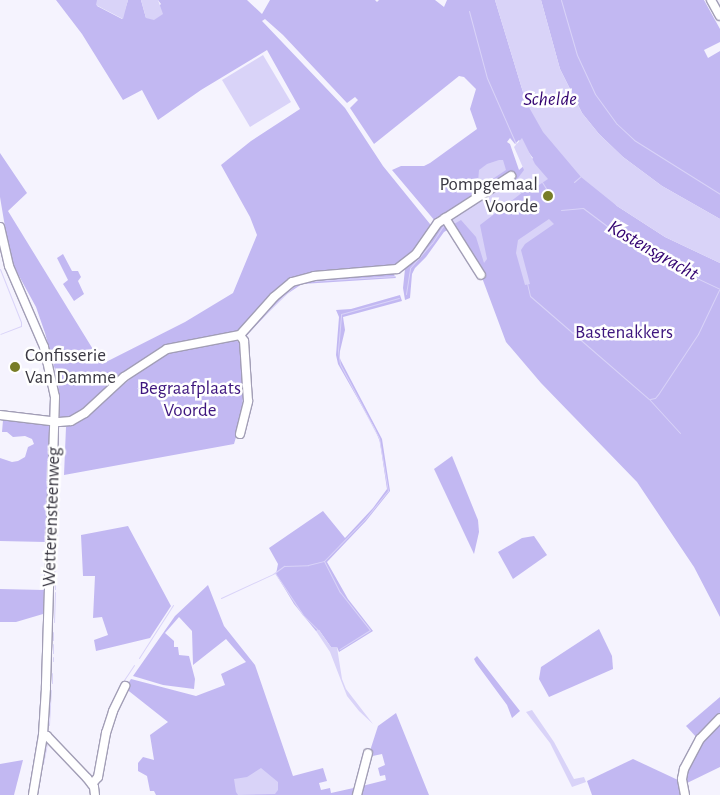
<!DOCTYPE html>
<style>
body{margin:0}
#map{position:relative;width:720px;height:795px;overflow:hidden;background:#f5f3fe;font-family:"Alegreya Sans",sans-serif}
div>[style]{position:absolute}
[style*='--x']{left:calc(var(--x)*1px);top:calc(var(--y)*1px);width:calc(var(--w)*1px);rotate:calc(var(--a)*1deg)}
.green>*{inset:0;background:#c2b8f2}
.water>*{inset:0;background:#d9d3f8}
.stream>*{height:1px;margin:-0.5px;padding:0 0.5px;transform-origin:0.5px;border-radius:0.5px;background:#d9d3f8}
.roads{filter:drop-shadow(1px 0 #a29eb6) drop-shadow(-1px 0 #a29eb6) drop-shadow(0 1px #a29eb6) drop-shadow(0 -1px #a29eb6)}
.minor>*{height:8px;margin:-4px;padding:0 4px;transform-origin:4px;border-radius:4px;background:#fff}
.dots>*{width:14px;height:14px;translate:-50% -50%;box-sizing:border-box;border:2px solid #fff;border-radius:50%}
span{translate:-50% -50%;white-space:nowrap;text-align:center;line-height:1.15;-webkit-text-stroke:5px #fff;paint-order:stroke}
.poi-label{font-size:19px;color:#3b3943}
.right{translate:-100% -50%;text-align:right}
.left{translate:0 -50%;text-align:left}
.park-label{font-size:19px;color:#3e167e}
.street-label{font-size:19px;color:#3b3943}
.water-label{font-size:20px;color:#330371;font-style:italic}
</style>
<div id="map">
<div class="green">
<i style="clip-path:polygon(evenodd,56px 0,97px 0,97px 6px,122px 19px,128px 0,141px 0,146px 18px,161px 4px,158px 0,247px 0,262px 14px,270px 0,375px 0,377px 2px,379px 0,435px 0,444px 7px,447px 0,495px 0,526px 102px,617px 206px,665px 237px,720px 263px,720px 617px,694px 567px,637px 482px,541px 383px,506px 342px,481px 275px,445px 218px,514px 173px,435px 221px,392px 170px,401px 166px,424px 166px,430px 163px,477px 129px,470px 109px,476px 89px,464px 77px,459px 76px,374px 144px,350px 108px,358px 100px,355px 97px,347px 103px,283px 35px,265px 19px,262px 21px,345px 108px,383px 166px,430px 224px,430px 231px,415px 253px,397px 267px,304px 275px,240px 331px,174px 344px,84px 411px,66px 419px,60px 419px,58px 381px,45px 333px,36px 307px,13px 265px,9px 251px,0 197px,0 153px,27px 193px,8px 211px,102px 364px,185px 322px,233px 293px,257px 235px,250px 217px,221px 165px,251px 141px,300px 109px,267px 50px,201px 90px,158px 120px,142px 90px,123px 100px,82px 34px,56px 0,510px 138px,515px 144px,519px 140px,533px 158px,519px 170px,510px 144px,507px 142px,510px 138px)"></i>
<i style="clip-path:polygon(541px 0,704px 0,720px 29px,720px 42px,704px 50px,708px 58px,720px 51px,720px 219px,662px 186px,623px 157px,599px 134px,582px 113px,560px 69px)"></i>
<i style="clip-path:polygon(443px 224px,449px 229px,444px 232px,426px 257px,415px 268px,412px 274px,410px 298px,405px 300px,403px 288px,405px 269px)"></i>
<i style="clip-path:polygon(63px 254px,72px 271px,78px 271px,81px 277px,78px 281px,84px 294px,74px 301px,63px 284px,68px 280px,57px 258px)"></i>
<i style="clip-path:polygon(393px 273px,396px 278px,302px 284px,284px 296px,246px 336px,245px 334px,287px 288px,304px 279px)"></i>
<i style="clip-path:polygon(400px 295px,402px 301px,343px 317px,345px 330px,340px 351px,340px 359px,382px 439px,390px 491px,366px 521px,327px 562px,348px 599px,373px 631px,339px 652px,337px 647px,331px 647px,319px 630px,316px 631px,294px 604px,276px 574px,278px 564px,269px 548px,323px 511px,345px 538px,373px 508px,387px 489px,380px 442px,375px 429px,338px 364px,336px 355px,339px 317px,336px 310px,351px 309px)"></i>
<i style="clip-path:polygon(233px 339px,241px 343px,244px 386px,241px 420px,234px 444px,64px 475px,66px 427px,86px 416px,148px 364px,169px 352px)"></i>
<i style="clip-path:polygon(3px 420px,51px 425px,46px 542px,0 541px,0 458px,12px 462px,18px 461px,25px 457px,28px 447px,34px 444px,32px 439px,25px 436px,13px 437px,7px 432px,2px 432px)"></i>
<i style="clip-path:polygon(452px 456px,478px 520px,479px 532px,474px 554px,434px 469px)"></i>
<i style="clip-path:polygon(128px 526px,171px 606px,150px 638px,96px 651px,94px 640px,108px 635px,102px 617px,93px 618px,95px 576px,83px 576px,81px 535px)"></i>
<i style="clip-path:polygon(534px 536px,547px 555px,513px 579px,498px 552px,522px 538px)"></i>
<i style="clip-path:polygon(208px 585px,224px 626px,255px 665px,293px 776px,323px 768px,327px 781px,319px 783px,321px 790px,330px 788px,331px 793px,358px 787px,355px 795px,156px 795px,154px 791px,150px 791px,147px 776px,138px 771px,138px 763px,143px 757px,154px 760px,150px 735px,168px 722px,125px 688px,131px 679px,196px 696px,225px 685px,221px 674px,246px 662px,226px 639px,193px 665px,192px 631px,179px 617px,165px 633px,174px 641px,174px 647px,178px 647px,179px 655px,189px 656px,195px 679px,194px 689px,163px 685px,133px 676px,175px 616px)"></i>
<i style="clip-path:polygon(0 589px,44px 590px,43px 614px,16px 622px,0 622px)"></i>
<i style="clip-path:polygon(599px 629px,612px 656px,613px 669px,549px 697px,539px 679px,541px 667px)"></i>
<i style="clip-path:polygon(477px 656px,520px 711px,512px 718px,507px 705px,476px 663px,474px 659px)"></i>
<i style="clip-path:polygon(720px 697px,720px 713px,698px 739px,686px 726px)"></i>
<i style="clip-path:polygon(396px 713px,429px 795px,358px 795px,362px 786px,386px 780px,385px 775px,380px 776px,378px 768px,385px 765px,382px 754px,368px 757px,378px 726px)"></i>
<i style="clip-path:polygon(720px 720px,720px 767px,685px 784px,684px 777px,695px 751px)"></i>
<i style="clip-path:polygon(633px 759px,678px 780px,683px 795px,592px 795px,587px 781px)"></i>
<i style="clip-path:polygon(23px 760px,14px 795px,0 795px,0 764px)"></i>
</div>
<div class="water">
<i style="clip-path:polygon(97px 0,128px 0,123px 19px,96px 5px)"></i>
<i style="clip-path:polygon(141px 0,158px 0,163px 14px,154px 20px,146px 18px)"></i>
<i style="clip-path:polygon(495px 0,541px 0,560px 69px,582px 113px,599px 134px,623px 157px,662px 186px,720px 219px,720px 263px,665px 237px,617px 206px,581px 177px,543px 132px,526px 102px)"></i>
<i style="clip-path:polygon(263px 55px,291px 102px,250px 127px,222px 80px)"></i>
<i style="clip-path:polygon(522px 138px,535px 164px,548px 179px,536px 187px,532px 185px,480px 225px,487px 259px,484px 263px,476px 237px,461px 220px,454px 224px,452px 219px,518px 178px,524px 170px,514px 147px)"></i>
<i style="clip-path:polygon(499px 160px,503px 160px,506px 170px,482px 186px,478px 182px,479px 170px,487px 164px)"></i>
<i style="clip-path:polygon(549px 219px,554px 224px,525px 244px,521px 250px,530px 284px,525px 285px,516px 253px,518px 240px)"></i>
<i style="clip-path:polygon(319px 630px,331px 647px,337px 647px,342px 679px,346px 689px,373px 724px,359px 711px,347px 696px,330px 652px,316px 631px)"></i>
<i style="clip-path:polygon(532px 710px,554px 742px,574px 779px,584px 777px,586px 782px,572px 787px,550px 743px,526px 712px)"></i>
<i style="clip-path:polygon(261px 768px,278px 782px,278px 790px,275px 794px,238px 795px,236px 792px,234px 779px,247px 777px)"></i>
</div>
<div class="stream">
<i style="--x:561;--y:0;--w:57;--a:73.8"></i>
<i style="--x:577;--y:55;--w:43;--a:65.2"></i>
<i style="--x:595;--y:94;--w:37;--a:54"></i>
<i style="--x:617;--y:124;--w:23;--a:43"></i>
<i style="--x:634;--y:140;--w:102;--a:32.1"></i>
<i style="--x:469;--y:11;--w:69;--a:75"></i>
<i style="--x:487;--y:78;--w:72;--a:66.3"></i>
<i style="--x:542;--y:182;--w:13;--a:58"></i>
<i style="--x:574;--y:182;--w:9;--a:-41"></i>
<i style="--x:561;--y:210;--w:22;--a:-5"></i>
<i style="--x:583;--y:208;--w:50;--a:36.9"></i>
<i style="--x:623;--y:238;--w:53;--a:30.4"></i>
<i style="--x:669;--y:265;--w:56;--a:25.2"></i>
<i style="--x:0;--y:269;--w:57;--a:68.4"></i>
<i style="--x:21;--y:322;--w:4;--a:90"></i>
<i style="--x:21;--y:326;--w:22;--a:159"></i>
<i style="--x:312;--y:281;--w:83;--a:-3.4"></i>
<i style="--x:527;--y:283;--w:13;--a:77"></i>
<i style="--x:530;--y:296;--w:157;--a:40.9"></i>
<i style="--x:649;--y:399;--w:46;--a:47.6"></i>
<i style="--x:406;--y:294;--w:26;--a:-81"></i>
<i style="--x:410;--y:268;--w:33;--a:-49"></i>
<i style="--x:432;--y:243;--w:20;--a:-57"></i>
<i style="--x:259;--y:320;--w:49;--a:-44.2"></i>
<i style="--x:294;--y:286;--w:4;--a:-27"></i>
<i style="--x:247;--y:334;--w:7;--a:-56"></i>
<i style="--x:650;--y:399;--w:5;--a:-11"></i>
<i style="--x:655;--y:398;--w:6;--a:-51"></i>
<i style="--x:659;--y:393;--w:71;--a:-56.5"></i>
<i style="--x:698;--y:334;--w:49;--a:-64.5"></i>
<i style="--x:58;--y:493;--w:10;--a:-84"></i>
<i style="--x:58;--y:503;--w:5;--a:-90"></i>
<i style="--x:57;--y:522;--w:13;--a:-86"></i>
<i style="--x:56;--y:556;--w:27;--a:-88"></i>
<i style="--x:324;--y:561;--w:35;--a:63"></i>
<i style="--x:340;--y:592;--w:48;--a:51.7"></i>
<i style="--x:370;--y:630;--w:36;--a:148"></i>
<i style="--x:55;--y:572;--w:13;--a:-86"></i>
<i style="--x:275;--y:573;--w:50;--a:56.3"></i>
<i style="--x:303;--y:615;--w:21;--a:45"></i>
<i style="--x:55;--y:589;--w:8;--a:-90"></i>
<i style="--x:221;--y:598;--w:57;--a:-24.8"></i>
<i style="--x:273;--y:574;--w:14;--a:-36"></i>
<i style="--x:284;--y:566;--w:24;--a:-2"></i>
<i style="--x:308;--y:565;--w:16;--a:-14"></i>
<i style="--x:324;--y:561;--w:59;--a:-45.7"></i>
<i style="--x:365;--y:519;--w:36;--a:-51"></i>
<i style="--x:388;--y:491;--w:54;--a:-99.6"></i>
<i style="--x:379;--y:438;--w:84;--a:-117.8"></i>
<i style="--x:340;--y:364;--w:14;--a:-98"></i>
<i style="--x:338;--y:350;--w:36;--a:-85"></i>
<i style="--x:341;--y:314;--w:60;--a:-15.4"></i>
<i style="--x:44;--y:615;--w:33;--a:-88"></i>
<i style="--x:54;--y:622;--w:30;--a:-88"></i>
<i style="--x:53;--y:640;--w:8;--a:-90"></i>
<i style="--x:53;--y:653;--w:9;--a:-90"></i>
<i style="--x:139;--y:658;--w:63;--a:-57.3"></i>
<i style="--x:53;--y:661;--w:4;--a:-90"></i>
<i style="--x:124;--y:680;--w:18;--a:-56"></i>
<i style="--x:52;--y:683;--w:10;--a:-90"></i>
<i style="--x:41;--y:686;--w:65;--a:-87.4"></i>
<i style="--x:114;--y:699;--w:17;--a:-62"></i>
<i style="--x:41;--y:704;--w:12;--a:-90"></i>
<i style="--x:49;--y:725;--w:35;--a:-87"></i>
<i style="--x:39;--y:728;--w:13;--a:-86"></i>
<i style="--x:43;--y:764;--w:20;--a:-79"></i>
<i style="--x:37;--y:794;--w:23;--a:-80"></i>
<i style="--x:28;--y:795;--w:64;--a:-81"></i>
</div>
<div class="roads">
<div class="minor">
<i style="--x:711;--y:0;--w:18;--a:61"></i>
<i style="--x:445;--y:218;--w:67;--a:57.7"></i>
<i style="--x:0;--y:227;--w:40;--a:77"></i>
<i style="--x:9;--y:266;--w:88;--a:66.6"></i>
<i style="--x:44;--y:347;--w:51;--a:77.6"></i>
<i style="--x:55;--y:397;--w:291;--a:91.8"></i>
<i style="--x:46;--y:688;--w:47;--a:93.7"></i>
<i style="--x:43;--y:735;--w:61;--a:99.5"></i>
<i style="--x:0;--y:415;--w:59;--a:6.8"></i>
<i style="--x:59;--y:422;--w:12;--a:-5"></i>
<i style="--x:71;--y:421;--w:16;--a:-30"></i>
<i style="--x:85;--y:413;--w:53;--a:-42.7"></i>
<i style="--x:124;--y:377;--w:51;--a:-33.1"></i>
<i style="--x:167;--y:349;--w:74;--a:-10.9"></i>
<i style="--x:240;--y:335;--w:51;--a:-48.2"></i>
<i style="--x:274;--y:297;--w:23;--a:-40"></i>
<i style="--x:292;--y:282;--w:23;--a:-15"></i>
<i style="--x:314;--y:276;--w:83;--a:-4.8"></i>
<i style="--x:397;--y:269;--w:24;--a:-38"></i>
<i style="--x:416;--y:254;--w:38;--a:-55"></i>
<i style="--x:438;--y:223;--w:87;--a:-32.8"></i>
<i style="--x:240;--y:434;--w:34;--a:-76"></i>
<i style="--x:248;--y:401;--w:60;--a:-93.8"></i>
<i style="--x:244;--y:341;--w:7;--a:-124"></i>
<i style="--x:43;--y:735;--w:4;--a:14"></i>
<i style="--x:47;--y:736;--w:58;--a:46.4"></i>
<i style="--x:87;--y:778;--w:11;--a:52"></i>
<i style="--x:94;--y:787;--w:8;--a:83"></i>
<i style="--x:92;--y:784;--w:9;--a:-49"></i>
<i style="--x:98;--y:777;--w:45;--a:-79.7"></i>
<i style="--x:106;--y:733;--w:23;--a:-72"></i>
<i style="--x:113;--y:711;--w:28;--a:-64"></i>
<i style="--x:357;--y:795;--w:43;--a:-75.3"></i>
<i style="--x:685;--y:795;--w:16;--a:-101"></i>
<i style="--x:682;--y:779;--w:10;--a:-79"></i>
<i style="--x:684;--y:769;--w:34;--a:-62"></i>
<i style="--x:700;--y:739;--w:29;--a:-46"></i>
</div>
</div>
<div class="dots">
<i style="left:548px;top:196px;background:#787d27"></i>
<i style="left:15px;top:367px;background:#787d27"></i>
</div>
<div class="poi-label">
<span class="right" style="left:538px;top:196px">Pompgemaal<br>Voorde</span>
<span class="left" style="left:25px;top:367px">Confisserie<br>Van Damme</span>
</div>
<div class="park-label">
<span style="left:624px;top:333px">Bastenakkers</span>
<span style="left:190px;top:400px">Begraafplaats<br>Voorde</span>
</div>
<div class="street-label">
<span style="left:52px;top:517px;rotate:-88deg">Wetterensteenweg</span>
</div>
<div class="water-label">
<span style="left:550px;top:99px">Schelde</span>
<span style="left:653px;top:251px;rotate:30deg">Kostensgracht</span>
</div>
</div>
